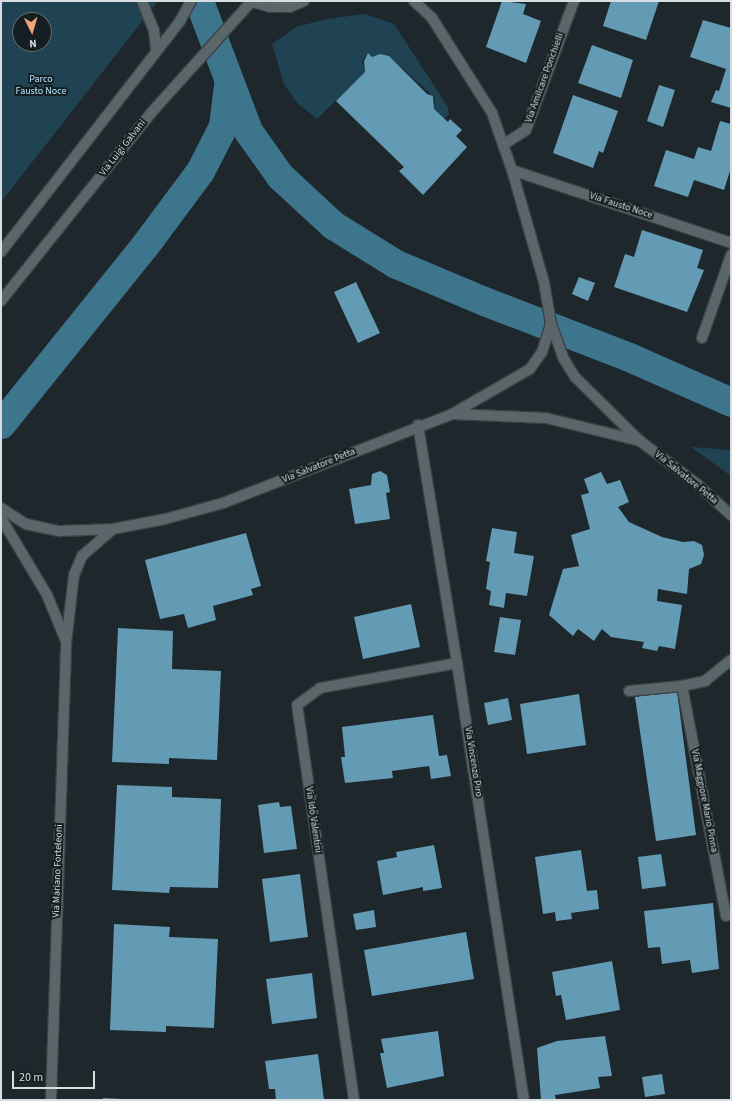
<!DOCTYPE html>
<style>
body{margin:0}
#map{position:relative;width:732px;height:1101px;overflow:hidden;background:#1e272c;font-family:"Source Sans 3",sans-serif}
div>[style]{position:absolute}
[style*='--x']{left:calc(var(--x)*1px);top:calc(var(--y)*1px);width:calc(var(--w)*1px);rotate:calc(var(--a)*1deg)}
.green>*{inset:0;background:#1f4352}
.canal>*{height:29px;margin:-14.5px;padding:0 14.5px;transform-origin:14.5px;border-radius:14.5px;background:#3d758d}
.building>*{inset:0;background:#639bb4}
.roads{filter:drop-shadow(1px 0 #3a4145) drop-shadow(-1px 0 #3a4145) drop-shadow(0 1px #3a4145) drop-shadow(0 -1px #3a4145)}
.service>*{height:10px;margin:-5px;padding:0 5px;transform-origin:5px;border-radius:5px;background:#5b666b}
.minor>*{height:10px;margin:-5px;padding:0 5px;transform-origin:5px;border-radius:5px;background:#5b666b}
.tertiary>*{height:10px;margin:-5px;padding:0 5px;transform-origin:5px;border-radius:5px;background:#5b666b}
span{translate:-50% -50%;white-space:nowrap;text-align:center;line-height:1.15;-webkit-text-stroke:4px #151e22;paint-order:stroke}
.street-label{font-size:10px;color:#d7dde0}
.park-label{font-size:10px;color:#b5e6fd}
.frame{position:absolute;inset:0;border:2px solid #d7dde0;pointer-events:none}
.north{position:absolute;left:12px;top:12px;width:40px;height:40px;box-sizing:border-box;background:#151e22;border:1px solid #636a6e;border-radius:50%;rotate:175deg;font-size:11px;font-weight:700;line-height:16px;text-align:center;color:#d7dde0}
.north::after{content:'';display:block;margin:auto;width:14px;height:18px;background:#f0a27a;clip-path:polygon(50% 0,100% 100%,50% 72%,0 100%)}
.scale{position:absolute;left:12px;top:1071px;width:83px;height:18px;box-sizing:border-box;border:2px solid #d7dde0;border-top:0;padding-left:5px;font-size:12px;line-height:14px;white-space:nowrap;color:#d7dde0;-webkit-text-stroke:3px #151e22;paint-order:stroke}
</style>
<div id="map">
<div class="green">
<i style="clip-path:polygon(evenodd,1px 1px,158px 1px,1px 202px,1px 1px,20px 20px,44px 20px,44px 44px,20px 44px,20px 20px)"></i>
<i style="clip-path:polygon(365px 14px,394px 24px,448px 107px,449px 114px,444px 119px,434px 109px,435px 98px,389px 56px,380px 54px,372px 57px,368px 53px,362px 61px,365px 72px,317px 119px,297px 103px,284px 84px,272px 44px,296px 27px,327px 19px)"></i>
<i style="clip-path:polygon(691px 447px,731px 450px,731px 476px)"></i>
</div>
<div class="canal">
<i style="--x:199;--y:1;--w:139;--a:69.3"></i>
<i style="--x:248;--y:131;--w:55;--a:54.6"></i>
<i style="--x:280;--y:176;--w:72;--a:42.8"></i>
<i style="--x:333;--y:225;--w:74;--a:31.8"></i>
<i style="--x:396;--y:264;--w:95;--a:22.8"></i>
<i style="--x:484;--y:301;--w:155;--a:21.1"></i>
<i style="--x:629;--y:357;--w:111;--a:23.8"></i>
<i style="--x:1;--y:424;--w:230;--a:-51.2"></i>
<i style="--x:145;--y:245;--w:92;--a:-53.4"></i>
<i style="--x:200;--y:171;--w:51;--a:-62.9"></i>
<i style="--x:223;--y:126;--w:41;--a:-83"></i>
</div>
<div class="building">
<i style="clip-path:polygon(502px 1px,526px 4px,523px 14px,541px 21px,526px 63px,486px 47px)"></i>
<i style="clip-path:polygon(611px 1px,659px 1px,646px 40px,603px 26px)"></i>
<i style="clip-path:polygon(703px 20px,731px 28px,731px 108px,711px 102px,716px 90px,719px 91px,726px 69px,690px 57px)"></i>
<i style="clip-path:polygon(592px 45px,633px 60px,621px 98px,578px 83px)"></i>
<i style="clip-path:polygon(368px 53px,372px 57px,380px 54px,389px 56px,427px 94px,433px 96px,434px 109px,448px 122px,450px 119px,462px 130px,456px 136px,467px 147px,423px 195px,399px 171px,404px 167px,336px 101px,365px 72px,364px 61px)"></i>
<i style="clip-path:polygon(659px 85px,675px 90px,663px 127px,647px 121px)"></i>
<i style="clip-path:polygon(573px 95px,618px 111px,603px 153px,599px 151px,593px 168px,553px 153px)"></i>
<i style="clip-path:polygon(720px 121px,731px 124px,731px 168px,724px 190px,694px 180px,688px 197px,654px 186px,666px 150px,694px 159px,698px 147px,711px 151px)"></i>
<i style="clip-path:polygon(642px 230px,703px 250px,697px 268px,704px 270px,687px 312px,614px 287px,625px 254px,634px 257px)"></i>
<i style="clip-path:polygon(579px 277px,595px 283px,588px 301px,572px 294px)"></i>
<i style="clip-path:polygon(356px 282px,380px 333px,358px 343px,334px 292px)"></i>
<i style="clip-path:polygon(380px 471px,387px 475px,390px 492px,386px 493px,390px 519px,355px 524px,349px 489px,371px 485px,372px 474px)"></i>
<i style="clip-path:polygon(601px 472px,607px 484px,620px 480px,629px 502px,618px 507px,629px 522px,662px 537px,683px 542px,694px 541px,702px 545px,704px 555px,701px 564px,689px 569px,687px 594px,658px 589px,657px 601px,682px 605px,675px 649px,659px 646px,657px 651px,642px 648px,644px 642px,611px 637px,602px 629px,594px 641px,578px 629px,573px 636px,549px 615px,563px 569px,579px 566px,571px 535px,590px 529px,581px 495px,589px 493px,584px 479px)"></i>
<i style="clip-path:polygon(492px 528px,517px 532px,514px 553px,534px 556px,527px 596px,506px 593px,504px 608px,489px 605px,491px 591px,486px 589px,490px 562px,486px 561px)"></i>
<i style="clip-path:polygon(246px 533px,261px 586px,251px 589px,253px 595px,213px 606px,216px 620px,188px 628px,184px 614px,160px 619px,145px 560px)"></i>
<i style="clip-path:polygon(411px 604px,420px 647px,363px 659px,354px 617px)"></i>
<i style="clip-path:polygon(500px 617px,521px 620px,515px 655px,494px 652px)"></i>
<i style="clip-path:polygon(118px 628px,173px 631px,172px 669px,221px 671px,217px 760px,169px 758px,169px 764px,112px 762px)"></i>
<i style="clip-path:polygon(677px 691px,696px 835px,656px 841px,635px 697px)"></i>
<i style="clip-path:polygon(579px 694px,586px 745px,527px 754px,520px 704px)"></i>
<i style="clip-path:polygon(508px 698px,512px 720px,488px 725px,484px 703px)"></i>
<i style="clip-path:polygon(433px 715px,439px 756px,447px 755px,451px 776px,431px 779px,429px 766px,392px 771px,393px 778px,345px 783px,341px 757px,345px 757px,342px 727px)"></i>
<i style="clip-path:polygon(117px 785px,172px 787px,172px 797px,221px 799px,218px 888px,170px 887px,169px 893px,112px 890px)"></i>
<i style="clip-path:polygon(279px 802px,280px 807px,291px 806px,297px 849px,264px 853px,258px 805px)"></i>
<i style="clip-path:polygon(434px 845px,442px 888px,423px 891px,423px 887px,383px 895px,377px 861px,397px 857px,396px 852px)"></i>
<i style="clip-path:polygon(581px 850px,587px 891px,597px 890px,599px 909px,571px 913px,572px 919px,556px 921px,555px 912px,543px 914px,535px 857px)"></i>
<i style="clip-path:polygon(661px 854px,666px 886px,642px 889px,638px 857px)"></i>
<i style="clip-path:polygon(300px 874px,308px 937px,270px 942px,262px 879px)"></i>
<i style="clip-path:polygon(713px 903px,719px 969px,692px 973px,690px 960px,662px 964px,660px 947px,648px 948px,644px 911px)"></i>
<i style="clip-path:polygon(374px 910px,376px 927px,356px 930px,353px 914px)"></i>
<i style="clip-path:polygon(114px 924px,170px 927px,169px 937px,218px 939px,214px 1028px,166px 1026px,166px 1032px,110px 1030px)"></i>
<i style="clip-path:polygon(466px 932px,474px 979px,372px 996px,364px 950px)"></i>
<i style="clip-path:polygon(612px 961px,620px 1010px,566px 1020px,561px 995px,556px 996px,552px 972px)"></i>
<i style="clip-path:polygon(312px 973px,317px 1018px,272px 1024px,266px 979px)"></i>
<i style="clip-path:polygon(438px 1031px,444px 1076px,387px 1088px,380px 1053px,384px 1053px,381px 1039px)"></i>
<i style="clip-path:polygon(605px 1036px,612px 1076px,598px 1077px,600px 1088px,555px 1095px,556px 1100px,541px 1100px,537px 1048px,557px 1041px)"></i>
<i style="clip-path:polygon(318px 1054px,324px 1100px,276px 1100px,275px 1089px,269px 1089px,265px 1061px)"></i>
<i style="clip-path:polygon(662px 1074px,665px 1094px,645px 1097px,642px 1077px)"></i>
<i style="clip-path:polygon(103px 1098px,122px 1099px,122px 1100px,103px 1100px)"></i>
</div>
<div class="roads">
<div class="service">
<i style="--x:142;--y:1;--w:31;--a:68"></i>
<i style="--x:154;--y:30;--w:20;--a:84"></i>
<i style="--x:1;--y:252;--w:292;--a:-52.2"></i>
<i style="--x:180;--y:21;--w:23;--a:-61"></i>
</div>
<div class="minor">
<i style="--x:503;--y:145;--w:27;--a:-33"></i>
<i style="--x:526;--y:130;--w:138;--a:-69.6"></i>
<i style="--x:512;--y:170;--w:231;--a:18.4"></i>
<i style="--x:702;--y:338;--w:88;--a:-70.7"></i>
<i style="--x:418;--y:425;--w:241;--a:80.7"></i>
<i style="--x:457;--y:663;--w:442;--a:81.3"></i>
<i style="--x:629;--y:691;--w:53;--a:-5.4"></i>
<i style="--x:726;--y:916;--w:234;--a:-100.8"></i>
<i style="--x:682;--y:686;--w:24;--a:-12"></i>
<i style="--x:705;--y:681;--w:33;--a:-39"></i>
<i style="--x:354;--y:1100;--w:399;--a:-98.2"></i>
<i style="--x:297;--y:705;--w:29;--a:-36"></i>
<i style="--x:320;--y:688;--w:139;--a:-10.3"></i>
</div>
<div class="tertiary">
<i style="--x:249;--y:1;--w:22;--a:16"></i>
<i style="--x:270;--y:7;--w:20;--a:0"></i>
<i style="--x:290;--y:7;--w:15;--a:-23"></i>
<i style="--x:414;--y:1;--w:25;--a:43"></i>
<i style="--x:432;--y:18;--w:112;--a:57.7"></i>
<i style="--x:492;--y:113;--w:60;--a:70.7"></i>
<i style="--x:512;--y:170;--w:116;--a:74.1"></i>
<i style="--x:544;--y:282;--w:43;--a:80.5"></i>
<i style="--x:551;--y:324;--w:37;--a:70"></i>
<i style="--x:564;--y:359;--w:21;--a:59"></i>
<i style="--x:575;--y:377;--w:91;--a:44.6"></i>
<i style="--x:640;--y:441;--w:71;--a:37"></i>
<i style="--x:697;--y:484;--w:46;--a:42.4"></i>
<i style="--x:1;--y:301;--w:241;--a:-51.4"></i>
<i style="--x:151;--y:113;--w:149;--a:-48"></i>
<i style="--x:452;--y:414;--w:90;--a:-30"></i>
<i style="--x:530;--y:369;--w:21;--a:-55"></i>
<i style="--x:542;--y:352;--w:29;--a:-72"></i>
<i style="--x:1;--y:508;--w:30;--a:33"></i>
<i style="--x:26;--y:524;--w:35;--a:12"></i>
<i style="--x:60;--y:531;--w:53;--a:-2.2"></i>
<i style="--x:113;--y:529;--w:53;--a:-10.9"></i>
<i style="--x:165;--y:519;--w:60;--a:-15.4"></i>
<i style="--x:223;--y:503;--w:246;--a:-21.2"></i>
<i style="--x:452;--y:414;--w:94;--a:2.4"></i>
<i style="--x:546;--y:418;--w:97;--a:13.7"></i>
<i style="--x:1;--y:518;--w:90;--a:59.1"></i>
<i style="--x:47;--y:595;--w:50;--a:67.6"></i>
<i style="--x:51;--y:1100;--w:457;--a:-88.1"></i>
<i style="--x:66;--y:643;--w:68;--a:-83.3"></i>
<i style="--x:74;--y:575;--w:21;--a:-67"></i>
<i style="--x:82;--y:556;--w:41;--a:-41.1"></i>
</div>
</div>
<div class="street-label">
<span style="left:545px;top:78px;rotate:-70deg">Via Amilcare Ponchielli</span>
<span style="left:123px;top:148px;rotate:-52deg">Via Luigi Galvani</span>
<span style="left:621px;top:206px;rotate:18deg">Via Fausto Noce</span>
<span style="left:319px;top:466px;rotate:-22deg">Via Salvatore Petta</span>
<span style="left:686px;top:478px;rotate:39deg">Via Salvatore Petta</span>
<span style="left:473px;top:762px;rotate:81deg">Via Vincenzo Piro</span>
<span style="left:704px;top:801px;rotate:79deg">Via Maggiore Mario Pinna</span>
<span style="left:313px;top:820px;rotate:82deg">Via Ido Valentini</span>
<span style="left:58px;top:871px;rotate:-88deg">Via Mariano Forteleoni</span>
</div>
<div class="park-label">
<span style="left:41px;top:85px">Parco<br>Fausto Noce</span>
</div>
<div class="frame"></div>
<div class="north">N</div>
<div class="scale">20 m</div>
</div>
